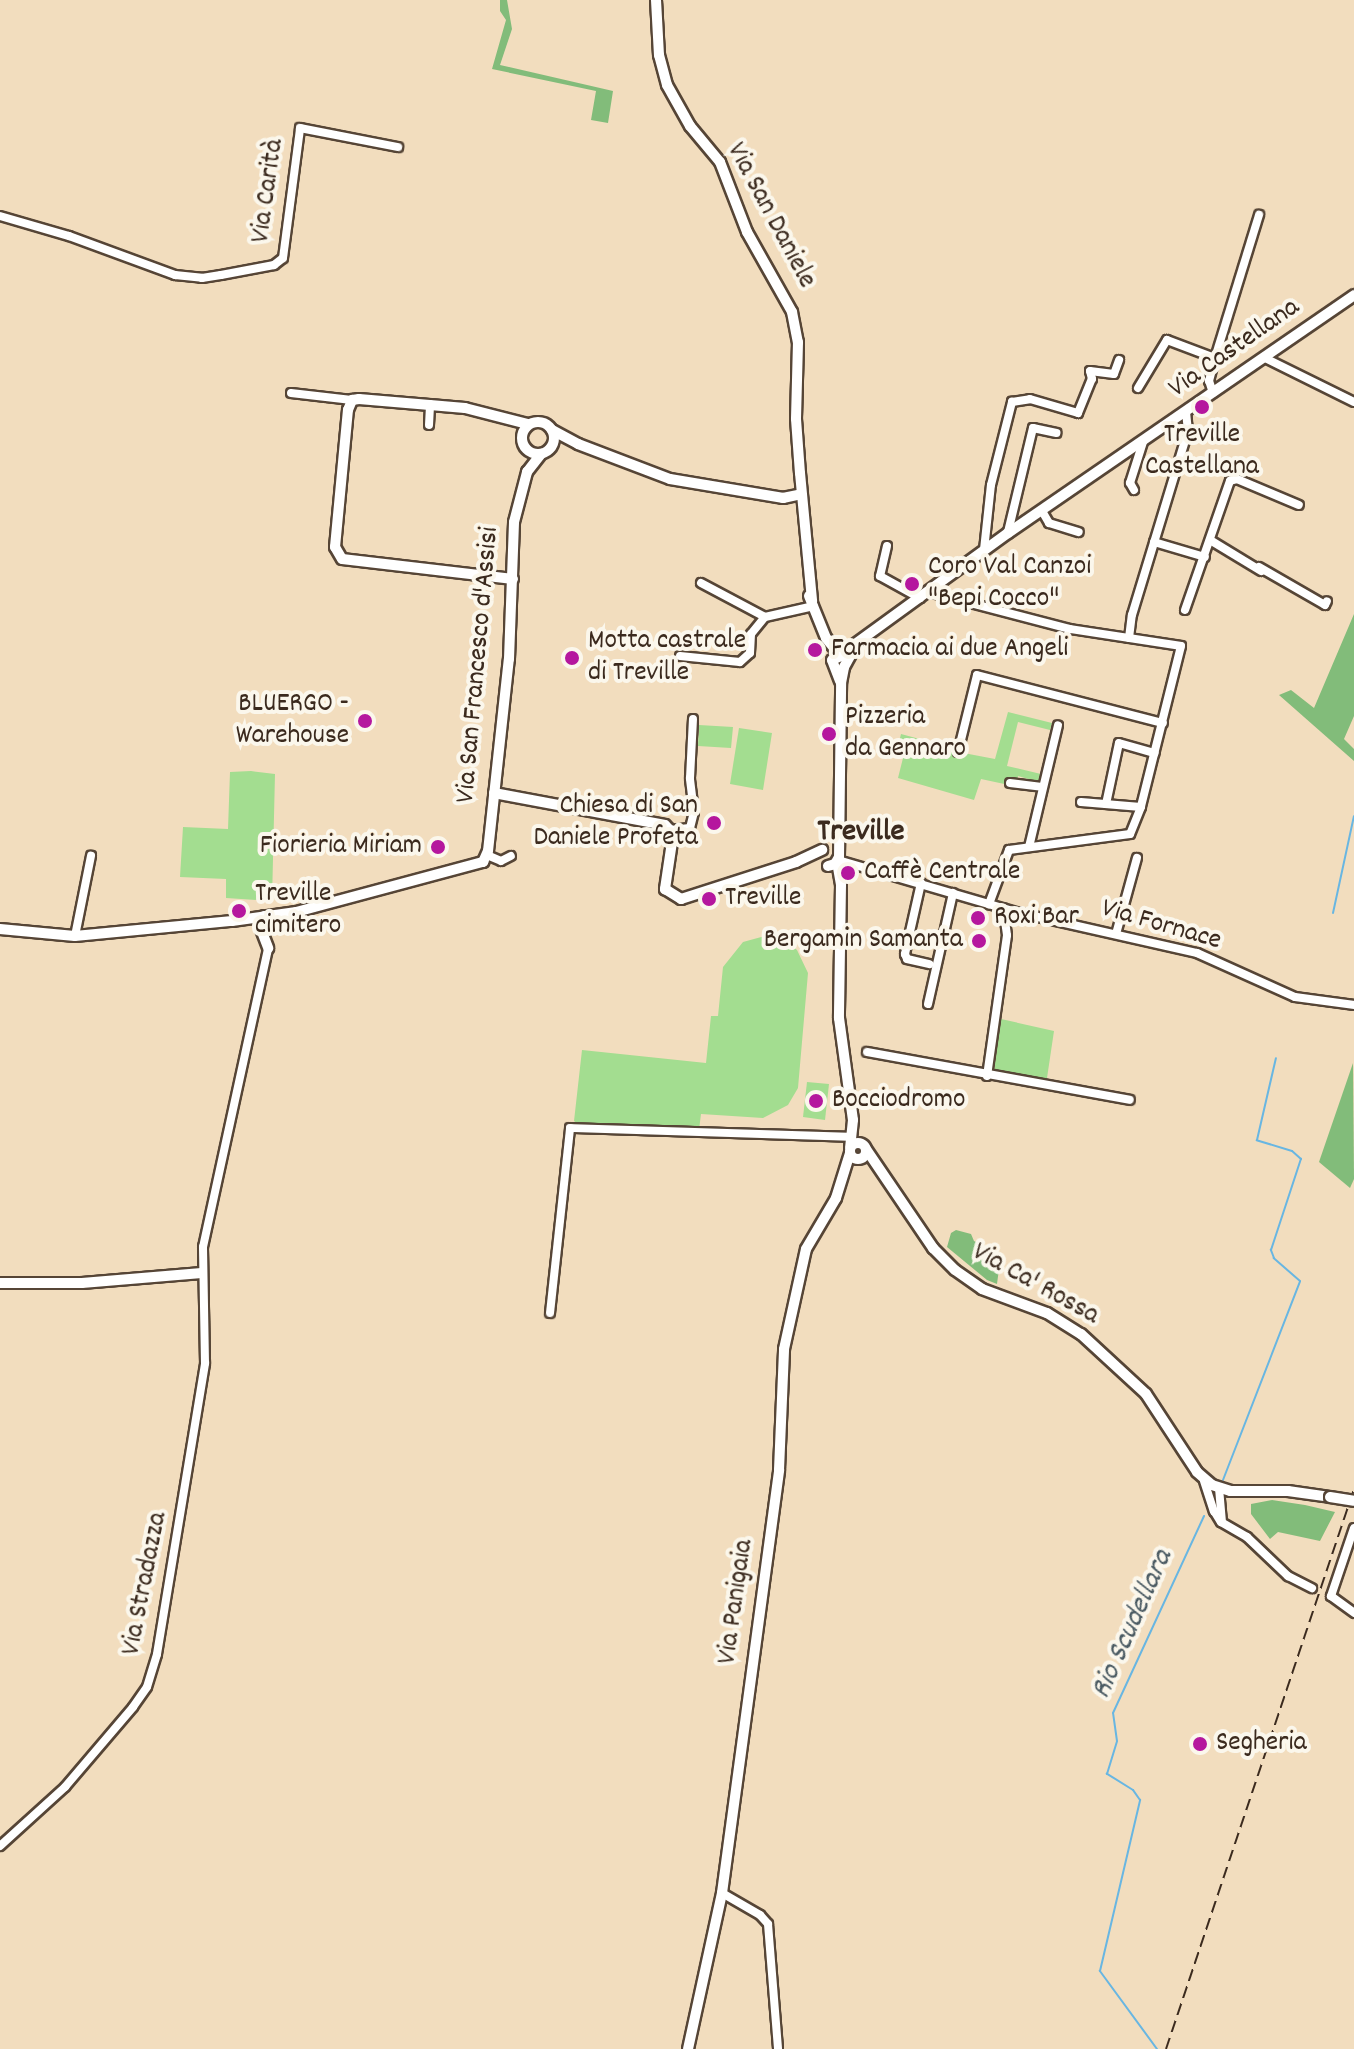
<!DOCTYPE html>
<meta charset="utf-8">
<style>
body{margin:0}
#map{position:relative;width:1354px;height:2049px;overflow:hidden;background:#f2ddbe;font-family:Dekko,sans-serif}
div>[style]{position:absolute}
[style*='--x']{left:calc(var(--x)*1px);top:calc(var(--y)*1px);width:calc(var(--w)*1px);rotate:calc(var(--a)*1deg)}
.green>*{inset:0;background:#a3dd90}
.forest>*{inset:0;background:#82bc7a}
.stream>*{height:2px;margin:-1px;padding:0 1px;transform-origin:1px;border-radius:1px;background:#68b6e2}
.roads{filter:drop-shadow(2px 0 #564536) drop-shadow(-2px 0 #564536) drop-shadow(0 2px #564536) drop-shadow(0 -2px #564536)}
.minor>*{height:8px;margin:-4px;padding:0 4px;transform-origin:4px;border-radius:4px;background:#fff}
.tertiary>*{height:10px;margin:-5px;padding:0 5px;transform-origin:5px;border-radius:5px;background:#fff}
.tertiary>.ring{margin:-5px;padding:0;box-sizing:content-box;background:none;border:10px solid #fff;border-radius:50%}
.rail>*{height:2px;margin-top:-1px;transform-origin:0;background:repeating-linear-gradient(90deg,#3b2a1e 0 12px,transparent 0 18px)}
.bridges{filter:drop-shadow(2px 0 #564536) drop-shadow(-2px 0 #564536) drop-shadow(0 2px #564536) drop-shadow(0 -2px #564536)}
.tertiary-bridge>*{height:10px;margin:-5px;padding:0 5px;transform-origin:5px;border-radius:5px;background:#fff}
.dots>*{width:22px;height:22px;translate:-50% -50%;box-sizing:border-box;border:4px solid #fbf7ec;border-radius:50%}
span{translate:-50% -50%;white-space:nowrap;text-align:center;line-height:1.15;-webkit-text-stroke:8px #fbf7ec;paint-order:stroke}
.street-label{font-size:28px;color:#3b2a1e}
.poi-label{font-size:28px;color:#3b2a1e}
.left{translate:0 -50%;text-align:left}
.right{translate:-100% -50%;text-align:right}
.water-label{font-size:30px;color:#4b5b63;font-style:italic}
.quarter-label{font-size:32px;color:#3b2a1e;font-weight:700}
</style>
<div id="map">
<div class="green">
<i style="clip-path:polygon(1008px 712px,1052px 723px,1050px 730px,1018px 722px,1007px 766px,1041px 774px,1039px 782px,1018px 776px,1017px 782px,1009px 785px,981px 779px,974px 800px,898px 778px,903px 758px,896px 755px,901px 734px,927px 741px,932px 747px,995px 759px)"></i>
<i style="clip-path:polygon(699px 725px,733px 727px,731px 748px,698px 746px)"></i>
<i style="clip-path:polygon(739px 728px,772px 733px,763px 790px,730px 784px)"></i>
<i style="clip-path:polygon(251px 771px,275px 774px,272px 901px,226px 898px,226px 879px,180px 877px,183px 827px,228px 829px,230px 772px)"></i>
<i style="clip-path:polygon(765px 936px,787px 942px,797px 950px,808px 973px,798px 1088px,788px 1105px,763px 1118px,701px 1114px,699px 1130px,578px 1124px,574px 1121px,582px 1050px,706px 1063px,711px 1016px,718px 1016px,723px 967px,743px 942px)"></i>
<i style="clip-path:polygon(1001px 1019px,1054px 1031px,1047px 1078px,1042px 1081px,994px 1070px)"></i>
<i style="clip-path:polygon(807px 1082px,829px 1084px,825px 1120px,803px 1117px)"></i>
</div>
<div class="forest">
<i style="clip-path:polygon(500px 0,507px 0,512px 29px,500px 65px,613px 91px,608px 123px,591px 120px,596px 91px,492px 69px,506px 20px,500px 11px)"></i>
<i style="clip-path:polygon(1354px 614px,1354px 716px,1344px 739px,1354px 749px,1354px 761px,1279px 695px,1291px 690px,1314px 708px)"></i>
<i style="clip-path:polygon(1353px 1063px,1354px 1179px,1350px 1188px,1319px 1162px)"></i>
<i style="clip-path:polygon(956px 1230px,971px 1234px,974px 1241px,1001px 1254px,997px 1284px,987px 1280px,947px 1247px,951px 1233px)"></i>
<i style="clip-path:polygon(1272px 1500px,1305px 1505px,1335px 1512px,1320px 1541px,1278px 1532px,1270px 1539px,1251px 1514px,1251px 1504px)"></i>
</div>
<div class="stream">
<i style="--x:1333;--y:913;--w:99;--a:-77.8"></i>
<i style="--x:1223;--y:1480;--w:213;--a:-68.8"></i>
<i style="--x:1300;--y:1281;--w:35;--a:-139"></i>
<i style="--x:1274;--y:1258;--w:9;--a:-111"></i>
<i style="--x:1271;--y:1250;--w:96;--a:-71.8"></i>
<i style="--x:1301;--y:1159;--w:12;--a:-138"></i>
<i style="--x:1292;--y:1151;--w:37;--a:-163"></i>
<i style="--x:1257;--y:1140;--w:84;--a:-77"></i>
<i style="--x:1157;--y:2049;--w:97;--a:-126.2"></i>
<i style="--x:1100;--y:1971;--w:176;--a:-76.8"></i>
<i style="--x:1140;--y:1800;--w:12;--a:-125"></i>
<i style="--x:1133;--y:1790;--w:31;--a:-148"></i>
<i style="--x:1107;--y:1774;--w:34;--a:-73"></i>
<i style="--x:1117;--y:1741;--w:28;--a:-98"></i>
<i style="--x:1113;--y:1713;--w:217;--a:-65.2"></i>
</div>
<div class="roads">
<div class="minor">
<i style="--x:0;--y:216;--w:72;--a:16.2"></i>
<i style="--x:69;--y:236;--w:113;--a:20.2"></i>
<i style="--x:175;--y:275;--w:27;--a:6"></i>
<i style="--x:202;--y:278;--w:19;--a:-9"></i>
<i style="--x:221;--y:275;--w:54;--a:-10.7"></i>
<i style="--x:274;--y:265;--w:11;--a:-38"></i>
<i style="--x:283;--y:258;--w:131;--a:-82.5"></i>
<i style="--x:300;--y:128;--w:100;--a:11"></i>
<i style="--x:1265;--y:358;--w:99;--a:26.3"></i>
<i style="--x:1138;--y:388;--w:56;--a:-58.9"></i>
<i style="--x:1167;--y:340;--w:51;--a:20.6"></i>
<i style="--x:291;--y:393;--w:61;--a:6.5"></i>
<i style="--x:1213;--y:393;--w:13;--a:-108"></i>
<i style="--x:1209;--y:381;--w:24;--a:-75"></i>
<i style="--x:1215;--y:358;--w:150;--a:-72.9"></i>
<i style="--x:429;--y:425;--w:20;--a:-87"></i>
<i style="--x:1134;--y:490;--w:8;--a:-120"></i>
<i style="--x:1130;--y:483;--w:43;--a:-72.4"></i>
<i style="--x:1042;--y:511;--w:14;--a:60"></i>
<i style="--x:1049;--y:523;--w:31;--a:17"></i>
<i style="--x:1008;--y:532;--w:107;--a:-76.5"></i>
<i style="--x:1033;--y:428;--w:24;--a:12"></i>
<i style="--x:1210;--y:540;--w:60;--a:31.3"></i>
<i style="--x:1154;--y:542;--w:53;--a:16.4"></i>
<i style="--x:887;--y:546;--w:31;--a:103"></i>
<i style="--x:880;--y:576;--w:46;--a:28.8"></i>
<i style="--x:984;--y:550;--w:65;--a:-83.9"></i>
<i style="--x:991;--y:485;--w:86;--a:-75.8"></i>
<i style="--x:1012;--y:402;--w:18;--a:-9"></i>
<i style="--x:1030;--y:399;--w:50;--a:16.3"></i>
<i style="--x:1078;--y:413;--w:37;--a:-68"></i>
<i style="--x:1092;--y:379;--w:8;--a:-104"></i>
<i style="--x:1090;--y:371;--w:24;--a:7"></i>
<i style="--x:1114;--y:374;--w:15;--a:-70"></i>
<i style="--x:1259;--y:567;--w:76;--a:29.9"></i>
<i style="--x:1325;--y:605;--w:4;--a:-63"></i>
<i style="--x:701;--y:583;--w:72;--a:28"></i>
<i style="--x:928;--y:592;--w:147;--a:14.6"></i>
<i style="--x:1070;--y:629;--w:112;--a:8.7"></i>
<i style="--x:1181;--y:646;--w:166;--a:104"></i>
<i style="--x:1141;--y:807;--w:29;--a:112"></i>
<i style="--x:1130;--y:834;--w:122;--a:172.5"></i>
<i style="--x:1009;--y:850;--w:58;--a:110.3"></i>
<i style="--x:1185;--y:610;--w:137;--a:-70.8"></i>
<i style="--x:1230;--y:481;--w:7;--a:-16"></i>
<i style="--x:1237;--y:479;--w:67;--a:22.8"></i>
<i style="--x:1129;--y:638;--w:23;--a:-83"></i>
<i style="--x:1132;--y:615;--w:192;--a:-73.1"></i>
<i style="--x:1188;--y:431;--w:19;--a:-96"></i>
<i style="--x:680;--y:656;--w:60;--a:5.7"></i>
<i style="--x:740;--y:662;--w:13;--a:-42"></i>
<i style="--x:750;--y:653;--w:19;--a:-87"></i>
<i style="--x:751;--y:634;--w:22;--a:-51"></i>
<i style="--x:765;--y:617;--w:50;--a:-12.7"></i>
<i style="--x:958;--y:752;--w:79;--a:-76.1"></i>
<i style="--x:977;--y:675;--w:192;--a:14.5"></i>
<i style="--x:1010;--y:783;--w:32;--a:7"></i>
<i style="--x:1081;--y:802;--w:60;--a:4.8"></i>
<i style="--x:1106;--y:804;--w:62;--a:-78"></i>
<i style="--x:1119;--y:743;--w:37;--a:16"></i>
<i style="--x:670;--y:830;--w:20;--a:-6"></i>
<i style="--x:690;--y:828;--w:16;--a:-76"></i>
<i style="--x:694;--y:812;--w:34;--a:-97"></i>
<i style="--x:690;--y:778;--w:59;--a:-87.1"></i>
<i style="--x:1029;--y:847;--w:125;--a:-76.6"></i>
<i style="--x:487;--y:855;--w:15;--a:23"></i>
<i style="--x:501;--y:861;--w:11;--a:-27"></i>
<i style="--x:838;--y:860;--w:185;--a:16.3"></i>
<i style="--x:1016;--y:912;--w:186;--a:12.8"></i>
<i style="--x:1197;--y:953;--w:107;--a:24.2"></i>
<i style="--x:1295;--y:997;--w:60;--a:7.7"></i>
<i style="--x:921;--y:883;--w:73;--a:102.7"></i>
<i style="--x:905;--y:954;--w:5;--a:68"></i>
<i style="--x:907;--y:959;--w:23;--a:13"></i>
<i style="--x:1116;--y:934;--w:79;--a:-74.6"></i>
<i style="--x:75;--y:936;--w:82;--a:-78.7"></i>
<i style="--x:928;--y:1004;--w:114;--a:-77.3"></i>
<i style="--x:867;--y:1052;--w:267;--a:10.3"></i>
<i style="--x:987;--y:1076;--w:142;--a:-81.9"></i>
<i style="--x:1007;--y:935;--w:27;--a:-98"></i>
<i style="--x:550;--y:1313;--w:186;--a:-83.8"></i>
<i style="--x:570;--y:1128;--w:282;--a:1.8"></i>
<i style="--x:1204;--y:1481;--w:32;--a:72"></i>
<i style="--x:1214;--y:1511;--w:13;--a:58"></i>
<i style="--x:1221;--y:1522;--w:30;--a:30"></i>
<i style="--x:1247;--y:1537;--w:57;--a:43.6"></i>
<i style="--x:1288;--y:1576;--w:27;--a:27"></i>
<i style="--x:1219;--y:1488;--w:32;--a:85"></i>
<i style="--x:1354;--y:1528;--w:72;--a:108.7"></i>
<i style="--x:1331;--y:1596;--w:29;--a:36"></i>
<i style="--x:0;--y:1846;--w:88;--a:-42.2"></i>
<i style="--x:65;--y:1787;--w:105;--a:-49.6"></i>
<i style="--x:133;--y:1707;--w:24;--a:-55"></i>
<i style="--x:147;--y:1687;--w:34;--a:-73"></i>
<i style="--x:157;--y:1654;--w:295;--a:-80.6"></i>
<i style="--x:205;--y:1363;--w:116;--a:-91"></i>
<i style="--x:203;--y:1247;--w:306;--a:-77.7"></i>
<i style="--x:722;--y:1893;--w:44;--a:30.1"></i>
<i style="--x:760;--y:1915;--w:12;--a:48"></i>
<i style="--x:768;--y:1924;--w:125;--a:85.4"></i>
</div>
<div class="tertiary">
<i style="--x:656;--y:0;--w:55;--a:86.9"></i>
<i style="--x:659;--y:55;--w:31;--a:75"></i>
<i style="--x:667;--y:85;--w:47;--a:60.7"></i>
<i style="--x:690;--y:126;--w:47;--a:50.2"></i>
<i style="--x:720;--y:162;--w:75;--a:68.9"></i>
<i style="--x:747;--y:232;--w:92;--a:60.6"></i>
<i style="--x:792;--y:312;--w:31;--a:79"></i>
<i style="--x:798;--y:342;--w:77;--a:91.5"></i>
<i style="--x:796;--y:419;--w:54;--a:85.8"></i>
<i style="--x:800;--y:473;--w:129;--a:84.6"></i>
<i class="ring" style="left:522px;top:422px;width:22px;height:22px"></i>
<i style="--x:552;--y:430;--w:30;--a:28"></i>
<i style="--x:578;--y:444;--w:98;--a:20.8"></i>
<i style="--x:670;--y:479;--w:115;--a:9.5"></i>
<i style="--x:783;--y:498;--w:14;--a:-12"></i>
<i style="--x:513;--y:579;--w:172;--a:-173.3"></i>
<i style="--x:342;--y:559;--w:14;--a:-120"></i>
<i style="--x:335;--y:547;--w:138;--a:-84.6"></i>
<i style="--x:348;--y:410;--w:11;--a:-68"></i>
<i style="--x:352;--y:400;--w:7;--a:-8"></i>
<i style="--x:359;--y:399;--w:71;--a:4.8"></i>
<i style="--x:430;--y:405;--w:35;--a:5"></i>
<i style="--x:465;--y:408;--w:65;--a:14.3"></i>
<i style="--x:809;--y:596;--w:45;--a:68"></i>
<i style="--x:826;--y:638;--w:21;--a:51"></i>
<i style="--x:840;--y:655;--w:208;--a:-36"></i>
<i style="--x:1008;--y:533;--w:420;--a:-34.5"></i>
<i style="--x:840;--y:681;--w:22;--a:-111"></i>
<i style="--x:832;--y:660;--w:12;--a:-24"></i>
<i style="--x:494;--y:793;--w:174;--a:10.6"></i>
<i style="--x:665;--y:825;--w:7;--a:45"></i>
<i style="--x:670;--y:830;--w:12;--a:81"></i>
<i style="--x:672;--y:842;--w:48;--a:98.5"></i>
<i style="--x:665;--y:889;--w:19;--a:32"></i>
<i style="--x:681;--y:899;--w:121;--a:-17.8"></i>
<i style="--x:796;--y:862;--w:29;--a:-25"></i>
<i style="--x:837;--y:862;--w:23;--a:80"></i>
<i style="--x:841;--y:885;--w:133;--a:90.9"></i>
<i style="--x:839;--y:1018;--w:103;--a:82.2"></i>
<i style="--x:853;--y:1120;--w:27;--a:96"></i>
<i style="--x:828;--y:866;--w:7;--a:-16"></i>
<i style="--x:835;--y:864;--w:8;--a:-60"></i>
<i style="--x:839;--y:857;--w:174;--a:-89.3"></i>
<i style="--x:841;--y:683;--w:16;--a:-79"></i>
<i style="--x:844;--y:667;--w:23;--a:-61"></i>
<i style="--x:264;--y:916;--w:9;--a:122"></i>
<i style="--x:259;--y:924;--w:26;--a:69"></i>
<i style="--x:275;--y:925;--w:23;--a:-31"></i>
<i style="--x:0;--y:929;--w:75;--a:5.3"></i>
<i style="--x:75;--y:936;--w:158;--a:-5.5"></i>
<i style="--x:232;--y:921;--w:65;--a:-8"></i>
<i style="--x:296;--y:912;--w:194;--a:-15"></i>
<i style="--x:483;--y:862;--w:12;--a:-66"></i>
<i style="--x:488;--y:851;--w:193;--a:-83.8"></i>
<i style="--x:509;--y:659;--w:137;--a:-87.9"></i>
<i style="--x:514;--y:522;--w:52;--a:-75.4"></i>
<i style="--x:527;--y:472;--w:23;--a:-52"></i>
<i class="ring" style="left:850px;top:1143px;width:6px;height:6px"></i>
<i style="--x:866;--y:1149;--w:120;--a:55.9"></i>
<i style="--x:933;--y:1248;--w:31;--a:45"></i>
<i style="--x:955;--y:1270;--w:33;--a:35"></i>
<i style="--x:982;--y:1289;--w:69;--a:20.3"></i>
<i style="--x:1047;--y:1313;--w:40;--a:32"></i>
<i style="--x:1081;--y:1334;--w:88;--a:42.7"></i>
<i style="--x:1146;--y:1394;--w:93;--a:56.8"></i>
<i style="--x:1197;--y:1472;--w:20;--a:41"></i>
<i style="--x:1212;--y:1485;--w:19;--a:18"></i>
<i style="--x:1230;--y:1491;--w:58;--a:0"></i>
<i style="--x:1288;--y:1491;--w:42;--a:8.1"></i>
<i style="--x:0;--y:1283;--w:82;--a:0"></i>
<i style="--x:82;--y:1283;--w:120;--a:-4.8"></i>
<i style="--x:688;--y:2049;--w:160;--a:-77.7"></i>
<i style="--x:722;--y:1893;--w:427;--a:-82.3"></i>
<i style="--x:779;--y:1470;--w:121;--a:-87.6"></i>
<i style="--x:784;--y:1349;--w:102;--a:-77.6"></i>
<i style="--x:806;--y:1249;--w:59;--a:-59.5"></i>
<i style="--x:836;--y:1198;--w:47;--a:-72.7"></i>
</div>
</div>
<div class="rail">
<i style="--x:1166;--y:2049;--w:591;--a:-71.44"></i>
</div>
<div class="bridges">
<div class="tertiary-bridge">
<i style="--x:1330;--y:1497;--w:24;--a:9"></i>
</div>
</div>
<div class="dots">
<i style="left:1202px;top:407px;background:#b5179e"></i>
<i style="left:912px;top:584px;background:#b5179e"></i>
<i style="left:815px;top:650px;background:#b5179e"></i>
<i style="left:572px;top:658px;background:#b5179e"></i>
<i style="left:365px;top:721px;background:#b5179e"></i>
<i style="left:829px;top:734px;background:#b5179e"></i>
<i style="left:714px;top:823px;background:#b5179e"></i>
<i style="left:438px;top:847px;background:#b5179e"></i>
<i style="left:848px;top:873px;background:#b5179e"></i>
<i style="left:709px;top:899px;background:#b5179e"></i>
<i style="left:239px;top:911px;background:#b5179e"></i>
<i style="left:978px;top:918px;background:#b5179e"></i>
<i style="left:979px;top:941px;background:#b5179e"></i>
<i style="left:816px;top:1101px;background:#b5179e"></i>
<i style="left:1200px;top:1744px;background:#b5179e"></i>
</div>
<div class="street-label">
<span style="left:269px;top:191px;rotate:-82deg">Via Carità</span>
<span style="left:770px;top:216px;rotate:62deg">Via San Daniele</span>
<span style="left:1235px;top:349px;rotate:-35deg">Via Castellana</span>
<span style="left:479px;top:665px;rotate:-85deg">Via San Francesco d'Assisi</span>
<span style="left:1161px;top:926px;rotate:16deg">Via Fornace</span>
<span style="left:1035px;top:1285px;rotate:29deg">Via Ca' Rossa</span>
<span style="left:146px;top:1584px;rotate:-79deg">Via Stradazza</span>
<span style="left:737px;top:1602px;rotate:-82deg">Via Panigaia</span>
</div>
<div class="poi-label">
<span style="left:1202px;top:452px">Treville<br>Castellana</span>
<span class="left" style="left:928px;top:584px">Coro Val Canzoi<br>"Bepi Cocco"</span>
<span class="left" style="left:588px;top:658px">Motta castrale<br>di Treville</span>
<span class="left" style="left:831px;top:650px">Farmacia ai due Angeli</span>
<span class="right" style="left:349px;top:721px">BLUERGO -<br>Warehouse</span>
<span class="left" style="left:845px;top:734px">Pizzeria<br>da Gennaro</span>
<span class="right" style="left:698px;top:823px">Chiesa di San<br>Daniele Profeta</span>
<span class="right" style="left:422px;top:847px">Fiorieria Miriam</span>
<span class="left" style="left:864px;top:873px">Caffè Centrale</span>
<span class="left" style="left:255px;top:911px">Treville<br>cimitero</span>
<span class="left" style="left:725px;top:899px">Treville</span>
<span class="left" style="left:994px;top:918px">Roxi Bar</span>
<span class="right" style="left:963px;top:941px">Bergamin Samanta</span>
<span class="left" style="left:832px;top:1101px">Bocciodromo</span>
<span class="left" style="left:1216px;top:1744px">Segheria</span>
</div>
<div class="water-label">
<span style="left:1134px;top:1625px;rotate:-66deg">Rio Scudellara</span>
</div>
<div class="quarter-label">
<span style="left:861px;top:833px">Treville</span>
</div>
</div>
